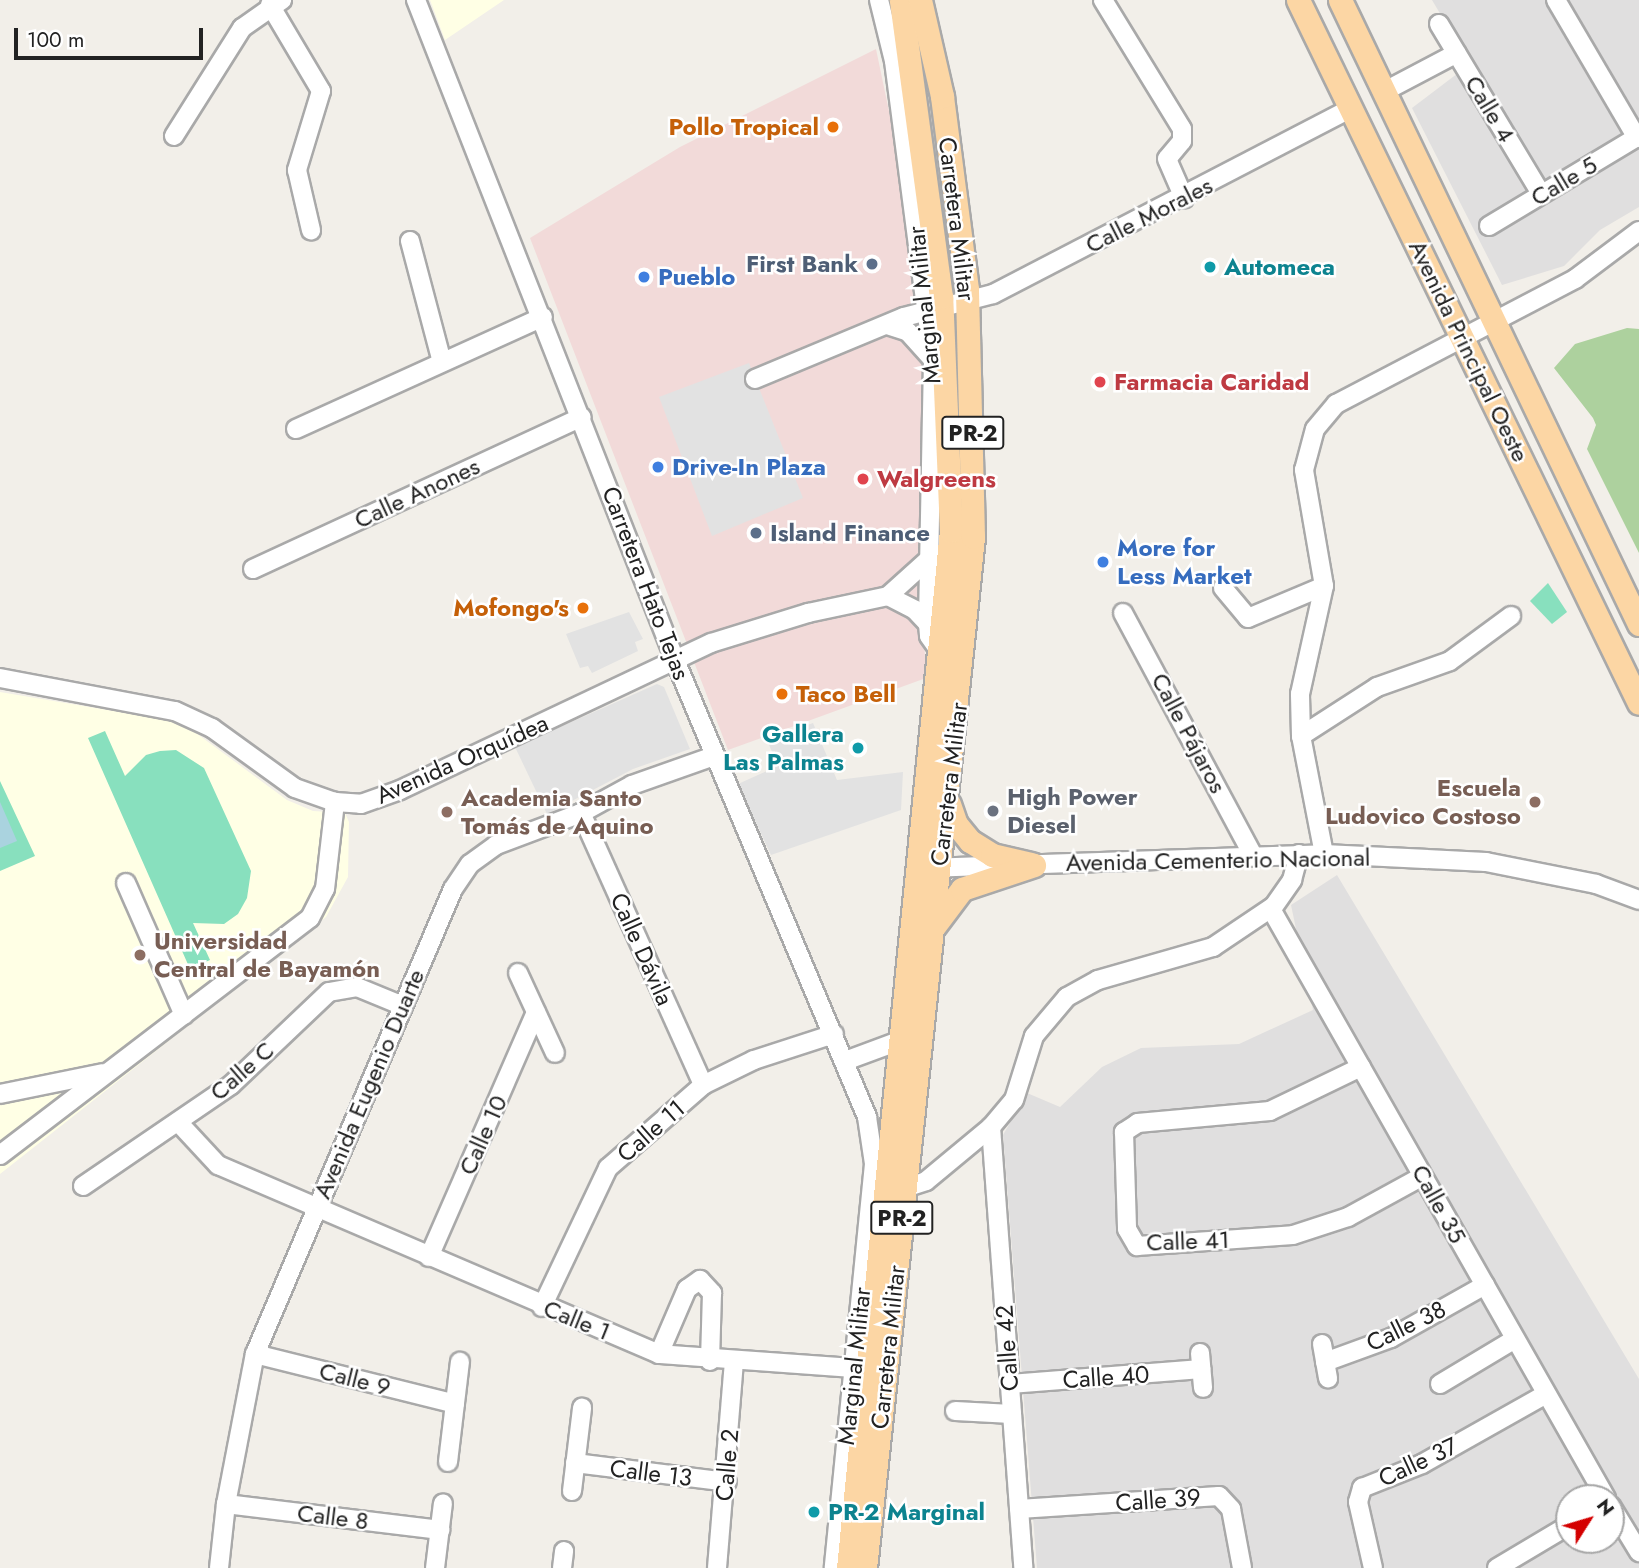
<!DOCTYPE html>
<meta charset="utf-8">
<style>
body{margin:0}
#map{position:relative;width:1639px;height:1568px;overflow:hidden;background:#f2efe9;font-family:Jost,sans-serif}
div>[style]{position:absolute}
[style*='--x']{left:calc(var(--x)*1px);top:calc(var(--y)*1px);width:calc(var(--w)*1px);rotate:calc(var(--a)*1deg)}
.residential>*{inset:0;background:#e0dfdf}
.commercial>*{inset:0;background:#f2dad9}
.education>*{inset:0;background:#ffffe5}
.forest>*{inset:0;background:#add19e}
.pitch>*{inset:0;background:#88e0be}
.parking>*{inset:0;background:#e2e2e2}
.water>*{inset:0;background:#aad3df}
.roads{filter:drop-shadow(2px 0 #a9a9a9) drop-shadow(-2px 0 #a9a9a9) drop-shadow(0 2px #a9a9a9) drop-shadow(0 -2px #a9a9a9)}
.minor>*{height:18px;margin:-9px;padding:0 9px;transform-origin:9px;border-radius:9px;background:#fff}
.major>*{height:23px;margin:-11.5px;padding:0 11.5px;transform-origin:11.5px;border-radius:11.5px;background:#fcd6a4}
.dots>*{width:19px;height:19px;translate:-50% -50%;box-sizing:border-box;border:4px solid #fff;border-radius:50%}
span{translate:-50% -50%;white-space:nowrap;text-align:center;line-height:1.15;-webkit-text-stroke:5px #fff;paint-order:stroke}
.shield-label span{padding:2px 5px;background:#fff;border:2px solid;border-radius:5px;-webkit-text-stroke-width:0}
.shield-label{font-size:23px;color:#222;font-weight:700}
.street-label{font-size:24px;color:#222}
.food-label{font-size:24px;color:#c56008;font-weight:700}
.right{translate:-100% -50%;text-align:right}
.left{translate:0 -50%;text-align:left}
.service-label{font-size:24px;color:#4e5e75;font-weight:700}
.culture-label{font-size:24px;color:#0d838f;font-weight:700}
.shop-label{font-size:24px;color:#366cbe;font-weight:700}
.health-label{font-size:24px;color:#be3a42;font-weight:700}
.education-label{font-size:24px;color:#785e54;font-weight:700}
.worship-label{font-size:24px;color:#5b616d;font-weight:700}
.north{position:absolute;left:1555px;top:1484px;width:70px;height:70px;box-sizing:border-box;background:#fff;border:2px solid #a7a7a7;border-radius:50%;rotate:53deg;font-size:19px;font-weight:700;line-height:28px;text-align:center;color:#222}
.north::after{content:'';display:block;margin:auto;width:24px;height:32px;background:#d40000;clip-path:polygon(50% 0,100% 100%,50% 72%,0 100%)}
.scale{position:absolute;left:14px;top:28px;width:189px;height:32px;box-sizing:border-box;border:4px solid #222;border-top:0;padding-left:9px;font-size:21px;line-height:24px;white-space:nowrap;color:#222;-webkit-text-stroke:5px #fff;paint-order:stroke}
</style>
<div id="map">
<div class="residential">
<i style="clip-path:polygon(1432px 0,1639px 0,1639px 207px,1600px 230px,1564px 266px,1502px 285px,1412px 108px,1470px 64px)"></i>
<i style="clip-path:polygon(evenodd,1337px 875px,1639px 1379px,1639px 1568px,1037px 1568px,1003px 1135px,1027px 1093px,1060px 1107px,1102px 1067px,1141px 1048px,1239px 1044px,1313px 1010px,1291px 905px,1337px 875px,1569px 1498px,1611px 1498px,1611px 1540px,1569px 1540px,1569px 1498px)"></i>
</div>
<div class="commercial">
<i style="clip-path:polygon(876px 49px,900px 164px,923px 346px,920px 555px,926px 678px,728px 750px,530px 238px,680px 147px)"></i>
</div>
<div class="education">
<i style="clip-path:polygon(430px 0,504px 0,445px 40px)"></i>
<i style="clip-path:polygon(0 692px,167px 720px,196px 733px,287px 800px,313px 811px,345px 813px,349px 822px,348px 877px,326px 917px,0 1174px)"></i>
</div>
<div class="forest">
<i style="clip-path:polygon(1627px 328px,1639px 329px,1639px 553px,1587px 449px,1596px 425px,1593px 418px,1554px 368px,1575px 344px)"></i>
</div>
<div class="pitch">
<i style="clip-path:polygon(1548px 583px,1567px 612px,1552px 624px,1530px 601px)"></i>
<i style="clip-path:polygon(105px 731px,125px 776px,146px 755px,160px 751px,176px 750px,204px 768px,251px 871px,247px 898px,238px 914px,224px 924px,193px 923px,210px 960px,190px 969px,88px 738px)"></i>
<i style="clip-path:polygon(0 781px,35px 856px,0 871px)"></i>
</div>
<div class="parking">
<i style="clip-path:polygon(749px 363px,803px 498px,712px 536px,659px 397px)"></i>
<i style="clip-path:polygon(629px 612px,643px 639px,635px 642px,638px 651px,592px 673px,588px 666px,580px 668px,566px 634px)"></i>
<i style="clip-path:polygon(657px 684px,664px 687px,690px 749px,633px 769px,547px 814px,515px 747px)"></i>
<i style="clip-path:polygon(813px 723px,837px 780px,903px 772px,901px 810px,771px 855px,738px 784px,778px 766px,767px 740px)"></i>
</div>
<div class="water">
<i style="clip-path:polygon(0 802px,17px 841px,0 848px)"></i>
</div>
<div class="roads">
<div class="minor">
<i style="--x:416;--y:0;--w:709;--a:68.57"></i>
<i style="--x:675;--y:660;--w:496;--a:67.2"></i>
<i style="--x:867;--y:1117;--w:48;--a:81.5"></i>
<i style="--x:874;--y:1164;--w:406;--a:95.7"></i>
<i style="--x:879;--y:0;--w:63;--a:76.2"></i>
<i style="--x:894;--y:61;--w:302;--a:82.6"></i>
<i style="--x:933;--y:360;--w:264;--a:91.1"></i>
<i style="--x:928;--y:624;--w:12;--a:85"></i>
<i style="--x:929;--y:636;--w:19;--a:55"></i>
<i style="--x:1103;--y:0;--w:151;--a:58.5"></i>
<i style="--x:1182;--y:129;--w:12;--a:90"></i>
<i style="--x:1182;--y:141;--w:23;--a:130"></i>
<i style="--x:1167;--y:159;--w:43;--a:66.4"></i>
<i style="--x:1556;--y:0;--w:160;--a:59.6"></i>
<i style="--x:270;--y:5;--w:100;--a:59.3"></i>
<i style="--x:321;--y:91;--w:83;--a:106.9"></i>
<i style="--x:297;--y:170;--w:62;--a:76.9"></i>
<i style="--x:1439;--y:24;--w:198;--a:59"></i>
<i style="--x:1385;--y:91;--w:81;--a:-27.8"></i>
<i style="--x:174;--y:136;--w:128;--a:-57.8"></i>
<i style="--x:242;--y:28;--w:49;--a:-35"></i>
<i style="--x:1489;--y:226;--w:175;--a:-31"></i>
<i style="--x:410;--y:241;--w:125;--a:75.2"></i>
<i style="--x:887;--y:325;--w:22;--a:18"></i>
<i style="--x:908;--y:332;--w:38;--a:48"></i>
<i style="--x:755;--y:379;--w:161;--a:-22.6"></i>
<i style="--x:904;--y:317;--w:92;--a:-14.5"></i>
<i style="--x:993;--y:294;--w:402;--a:-27.4"></i>
<i style="--x:296;--y:429;--w:271;--a:-24.4"></i>
<i style="--x:253;--y:569;--w:362;--a:-24.8"></i>
<i style="--x:1223;--y:588;--w:39;--a:50"></i>
<i style="--x:1248;--y:618;--w:82;--a:-22.8"></i>
<i style="--x:888;--y:596;--w:30;--a:27"></i>
<i style="--x:915;--y:610;--w:19;--a:47"></i>
<i style="--x:1123;--y:613;--w:275;--a:61.8"></i>
<i style="--x:0;--y:678;--w:178;--a:10.7"></i>
<i style="--x:175;--y:711;--w:41;--a:24.7"></i>
<i style="--x:212;--y:728;--w:102;--a:35.9"></i>
<i style="--x:295;--y:788;--w:42;--a:19.3"></i>
<i style="--x:335;--y:802;--w:26;--a:4"></i>
<i style="--x:361;--y:804;--w:41;--a:-19.7"></i>
<i style="--x:400;--y:790;--w:344;--a:-25.3"></i>
<i style="--x:711;--y:643;--w:102;--a:-17.2"></i>
<i style="--x:808;--y:613;--w:82;--a:-12"></i>
<i style="--x:888;--y:596;--w:55;--a:-42.1"></i>
<i style="--x:1301;--y:736;--w:90;--a:-32.8"></i>
<i style="--x:1377;--y:687;--w:77;--a:-19.6"></i>
<i style="--x:1450;--y:661;--w:76;--a:-36.4"></i>
<i style="--x:581;--y:813;--w:298;--a:65.8"></i>
<i style="--x:1324;--y:854;--w:120;--a:-101"></i>
<i style="--x:1301;--y:736;--w:42;--a:-91.4"></i>
<i style="--x:1300;--y:694;--w:111;--a:-77.5"></i>
<i style="--x:1324;--y:586;--w:118;--a:-99.8"></i>
<i style="--x:1304;--y:470;--w:42;--a:-75"></i>
<i style="--x:1315;--y:429;--w:33;--a:-50"></i>
<i style="--x:1336;--y:404;--w:270;--a:-27.6"></i>
<i style="--x:1575;--y:279;--w:80;--a:-36.9"></i>
<i style="--x:927;--y:868;--w:397;--a:-2"></i>
<i style="--x:1324;--y:854;--w:162;--a:2.8"></i>
<i style="--x:1486;--y:862;--w:112;--a:11.3"></i>
<i style="--x:1596;--y:884;--w:46;--a:20.4"></i>
<i style="--x:126;--y:883;--w:144;--a:66.3"></i>
<i style="--x:1271;--y:909;--w:678;--a:60.37"></i>
<i style="--x:518;--y:973;--w:88;--a:65.2"></i>
<i style="--x:845;--y:1061;--w:58;--a:-20.3"></i>
<i style="--x:1361;--y:1067;--w:101;--a:154.2"></i>
<i style="--x:1270;--y:1111;--w:133;--a:174.8"></i>
<i style="--x:1138;--y:1123;--w:17;--a:147"></i>
<i style="--x:1124;--y:1132;--w:97;--a:88.2"></i>
<i style="--x:1127;--y:1229;--w:20;--a:60"></i>
<i style="--x:1137;--y:1246;--w:156;--a:-4"></i>
<i style="--x:1293;--y:1235;--w:58;--a:-18.1"></i>
<i style="--x:1348;--y:1217;--w:85;--a:-28.7"></i>
<i style="--x:0;--y:1094;--w:105;--a:-11.5"></i>
<i style="--x:178;--y:1122;--w:59;--a:47.1"></i>
<i style="--x:218;--y:1165;--w:480;--a:23.2"></i>
<i style="--x:659;--y:1354;--w:196;--a:4.1"></i>
<i style="--x:991;--y:1127;--w:442;--a:85.8"></i>
<i style="--x:0;--y:1155;--w:390;--a:-37.4"></i>
<i style="--x:310;--y:918;--w:33;--a:-63"></i>
<i style="--x:325;--y:889;--w:88;--a:-83.4"></i>
<i style="--x:83;--y:1186;--w:179;--a:-34.3"></i>
<i style="--x:231;--y:1085;--w:135;--a:-43.5"></i>
<i style="--x:329;--y:992;--w:28;--a:-10"></i>
<i style="--x:357;--y:987;--w:50;--a:22.4"></i>
<i style="--x:905;--y:1188;--w:22;--a:-18"></i>
<i style="--x:926;--y:1181;--w:85;--a:-39.7"></i>
<i style="--x:991;--y:1127;--w:35;--a:-50"></i>
<i style="--x:1014;--y:1100;--w:67;--a:-72.6"></i>
<i style="--x:1034;--y:1036;--w:51;--a:-49.8"></i>
<i style="--x:1067;--y:997;--w:35;--a:-29"></i>
<i style="--x:1098;--y:980;--w:120;--a:-16"></i>
<i style="--x:1213;--y:947;--w:73;--a:-33.9"></i>
<i style="--x:1274;--y:906;--w:32;--a:-55"></i>
<i style="--x:1292;--y:880;--w:27;--a:-75"></i>
<i style="--x:429;--y:1257;--w:267;--a:-66.4"></i>
<i style="--x:542;--y:1307;--w:154;--a:-64.6"></i>
<i style="--x:608;--y:1168;--w:126;--a:-41.1"></i>
<i style="--x:703;--y:1085;--w:57;--a:-26.1"></i>
<i style="--x:754;--y:1060;--w:84;--a:-18"></i>
<i style="--x:1322;--y:1344;--w:35;--a:80"></i>
<i style="--x:1200;--y:1353;--w:35;--a:85"></i>
<i style="--x:255;--y:1354;--w:206;--a:14"></i>
<i style="--x:659;--y:1354;--w:71;--a:-66.7"></i>
<i style="--x:687;--y:1289;--w:16;--a:-35"></i>
<i style="--x:700;--y:1280;--w:18;--a:47"></i>
<i style="--x:712;--y:1293;--w:68;--a:91.7"></i>
<i style="--x:1325;--y:1362;--w:70;--a:-20"></i>
<i style="--x:1391;--y:1338;--w:108;--a:-29.4"></i>
<i style="--x:1010;--y:1384;--w:192;--a:-4.5"></i>
<i style="--x:1440;--y:1384;--w:87;--a:-31"></i>
<i style="--x:955;--y:1411;--w:57;--a:3"></i>
<i style="--x:448;--y:1462;--w:101;--a:-83.2"></i>
<i style="--x:575;--y:1463;--w:153;--a:7.1"></i>
<i style="--x:572;--y:1491;--w:84;--a:-83.1"></i>
<i style="--x:226;--y:1504;--w:216;--a:6.9"></i>
<i style="--x:1611;--y:1506;--w:54;--a:58.7"></i>
<i style="--x:1019;--y:1509;--w:200;--a:-3.7"></i>
<i style="--x:1219;--y:1496;--w:18;--a:47"></i>
<i style="--x:1231;--y:1509;--w:60;--a:79.4"></i>
<i style="--x:219;--y:1568;--w:64;--a:-83.8"></i>
<i style="--x:226;--y:1504;--w:153;--a:-79.1"></i>
<i style="--x:255;--y:1354;--w:505;--a:-66.94"></i>
<i style="--x:453;--y:889;--w:30;--a:-56"></i>
<i style="--x:470;--y:864;--w:32;--a:-36"></i>
<i style="--x:496;--y:845;--w:91;--a:-20.6"></i>
<i style="--x:581;--y:813;--w:58;--a:-28.8"></i>
<i style="--x:632;--y:785;--w:87;--a:-19.5"></i>
<i style="--x:435;--y:1568;--w:65;--a:-83"></i>
<i style="--x:562;--y:1568;--w:17;--a:-83"></i>
<i style="--x:717;--y:1568;--w:208;--a:-85.3"></i>
<i style="--x:1373;--y:1568;--w:68;--a:-102.8"></i>
<i style="--x:1358;--y:1502;--w:15;--a:-74"></i>
<i style="--x:1362;--y:1488;--w:65;--a:-21.8"></i>
<i style="--x:1422;--y:1464;--w:142;--a:-29.4"></i>
<i style="--x:1497;--y:1568;--w:84;--a:-30.8"></i>
</div>
<div class="major">
<i style="--x:1298;--y:0;--w:781;--a:64.12"></i>
<i style="--x:1340;--y:0;--w:692;--a:64.4"></i>
<i style="--x:949;--y:804;--w:21;--a:71"></i>
<i style="--x:956;--y:824;--w:22;--a:51"></i>
<i style="--x:970;--y:841;--w:26;--a:32"></i>
<i style="--x:992;--y:855;--w:40;--a:13"></i>
<i style="--x:935;--y:925;--w:45;--a:-53.1"></i>
<i style="--x:962;--y:889;--w:76;--a:-18.4"></i>
<i style="--x:848;--y:1568;--w:1042;--a:-84.33"></i>
<i style="--x:951;--y:531;--w:234;--a:-92.4"></i>
<i style="--x:941;--y:297;--w:300;--a:-97.7"></i>
<i style="--x:865;--y:1568;--w:1037;--a:-84.02"></i>
<i style="--x:973;--y:537;--w:248;--a:-91.4"></i>
<i style="--x:967;--y:289;--w:195;--a:-97.4"></i>
<i style="--x:942;--y:96;--w:98;--a:-102.9"></i>
</div>
</div>
<div class="dots">
<i style="left:833px;top:127px;background:#e8710a"></i>
<i style="left:872px;top:264px;background:#5c6f8a"></i>
<i style="left:1210px;top:267px;background:#0f9aa8"></i>
<i style="left:644px;top:277px;background:#3f7fe0"></i>
<i style="left:1100px;top:382px;background:#e0444e"></i>
<i style="left:658px;top:467px;background:#3f7fe0"></i>
<i style="left:863px;top:479px;background:#e0444e"></i>
<i style="left:756px;top:533px;background:#5c6f8a"></i>
<i style="left:1103px;top:562px;background:#3f7fe0"></i>
<i style="left:583px;top:608px;background:#e8710a"></i>
<i style="left:782px;top:694px;background:#e8710a"></i>
<i style="left:858px;top:748px;background:#0f9aa8"></i>
<i style="left:1535px;top:802px;background:#8d6e63"></i>
<i style="left:993px;top:811px;background:#6b7280"></i>
<i style="left:447px;top:812px;background:#8d6e63"></i>
<i style="left:140px;top:955px;background:#8d6e63"></i>
<i style="left:814px;top:1512px;background:#0f9aa8"></i>
</div>
<div class="shield-label">
<span style="left:973px;top:433px">PR-2</span>
<span style="left:902px;top:1218px">PR-2</span>
</div>
<div class="street-label">
<span style="left:1490px;top:109px;rotate:59deg">Calle 4</span>
<span style="left:1564px;top:181px;rotate:-31deg">Calle 5</span>
<span style="left:1149px;top:215px;rotate:-27deg">Calle Morales</span>
<span style="left:957px;top:219px;rotate:83deg">Carretera Militar</span>
<span style="left:924px;top:305px;rotate:-96deg">Marginal Militar</span>
<span style="left:1469px;top:351px;rotate:64deg">Avenida Principal Oeste</span>
<span style="left:417px;top:493px;rotate:-25deg">Calle Anones</span>
<span style="left:646px;top:583px;rotate:69deg">Carretera Hato Tejas</span>
<span style="left:1189px;top:733px;rotate:62deg">Calle Pájaros</span>
<span style="left:462px;top:759px;rotate:-24deg">Avenida Orquídea</span>
<span style="left:949px;top:784px;rotate:-83deg">Carretera Militar</span>
<span style="left:1218px;top:860px;rotate:-1deg">Avenida Cementerio Nacional</span>
<span style="left:642px;top:949px;rotate:66deg">Calle Dávila</span>
<span style="left:242px;top:1071px;rotate:-41deg">Calle C</span>
<span style="left:369px;top:1084px;rotate:-67deg">Avenida Eugenio Duarte</span>
<span style="left:651px;top:1131px;rotate:-41deg">Calle 11</span>
<span style="left:483px;top:1135px;rotate:-66deg">Calle 10</span>
<span style="left:1439px;top:1204px;rotate:61deg">Calle 35</span>
<span style="left:1188px;top:1241px;rotate:-2deg">Calle 41</span>
<span style="left:577px;top:1320px;rotate:22deg">Calle 1</span>
<span style="left:1406px;top:1326px;rotate:-26deg">Calle 38</span>
<span style="left:888px;top:1347px;rotate:-84deg">Carretera Militar</span>
<span style="left:1007px;top:1348px;rotate:-94deg">Calle 42</span>
<span style="left:854px;top:1366px;rotate:-84deg">Marginal Militar</span>
<span style="left:1106px;top:1377px;rotate:-4deg">Calle 40</span>
<span style="left:355px;top:1379px;rotate:14deg">Calle 9</span>
<span style="left:1418px;top:1462px;rotate:-25deg">Calle 37</span>
<span style="left:727px;top:1465px;rotate:-85deg">Calle 2</span>
<span style="left:651px;top:1473px;rotate:7deg">Calle 13</span>
<span style="left:1158px;top:1500px;rotate:-4deg">Calle 39</span>
<span style="left:333px;top:1517px;rotate:7deg">Calle 8</span>
</div>
<div class="food-label">
<span class="right" style="left:819px;top:127px">Pollo Tropical</span>
<span class="right" style="left:569px;top:608px">Mofongo's</span>
<span class="left" style="left:796px;top:694px">Taco Bell</span>
</div>
<div class="service-label">
<span class="right" style="left:858px;top:264px">First Bank</span>
<span class="left" style="left:770px;top:533px">Island Finance</span>
</div>
<div class="culture-label">
<span class="left" style="left:1224px;top:267px">Automeca</span>
<span class="right" style="left:844px;top:748px">Gallera<br>Las Palmas</span>
<span class="left" style="left:828px;top:1512px">PR-2 Marginal</span>
</div>
<div class="shop-label">
<span class="left" style="left:658px;top:277px">Pueblo</span>
<span class="left" style="left:672px;top:467px">Drive-In Plaza</span>
<span class="left" style="left:1117px;top:562px">More for<br>Less Market</span>
</div>
<div class="health-label">
<span class="left" style="left:1114px;top:382px">Farmacia Caridad</span>
<span class="left" style="left:877px;top:479px">Walgreens</span>
</div>
<div class="education-label">
<span class="right" style="left:1521px;top:802px">Escuela<br>Ludovico Costoso</span>
<span class="left" style="left:461px;top:812px">Academia Santo<br>Tomás de Aquino</span>
<span class="left" style="left:154px;top:955px">Universidad<br>Central de Bayamón</span>
</div>
<div class="worship-label">
<span class="left" style="left:1007px;top:811px">High Power<br>Diesel</span>
</div>
<div class="north">N</div>
<div class="scale">100 m</div>
</div>
